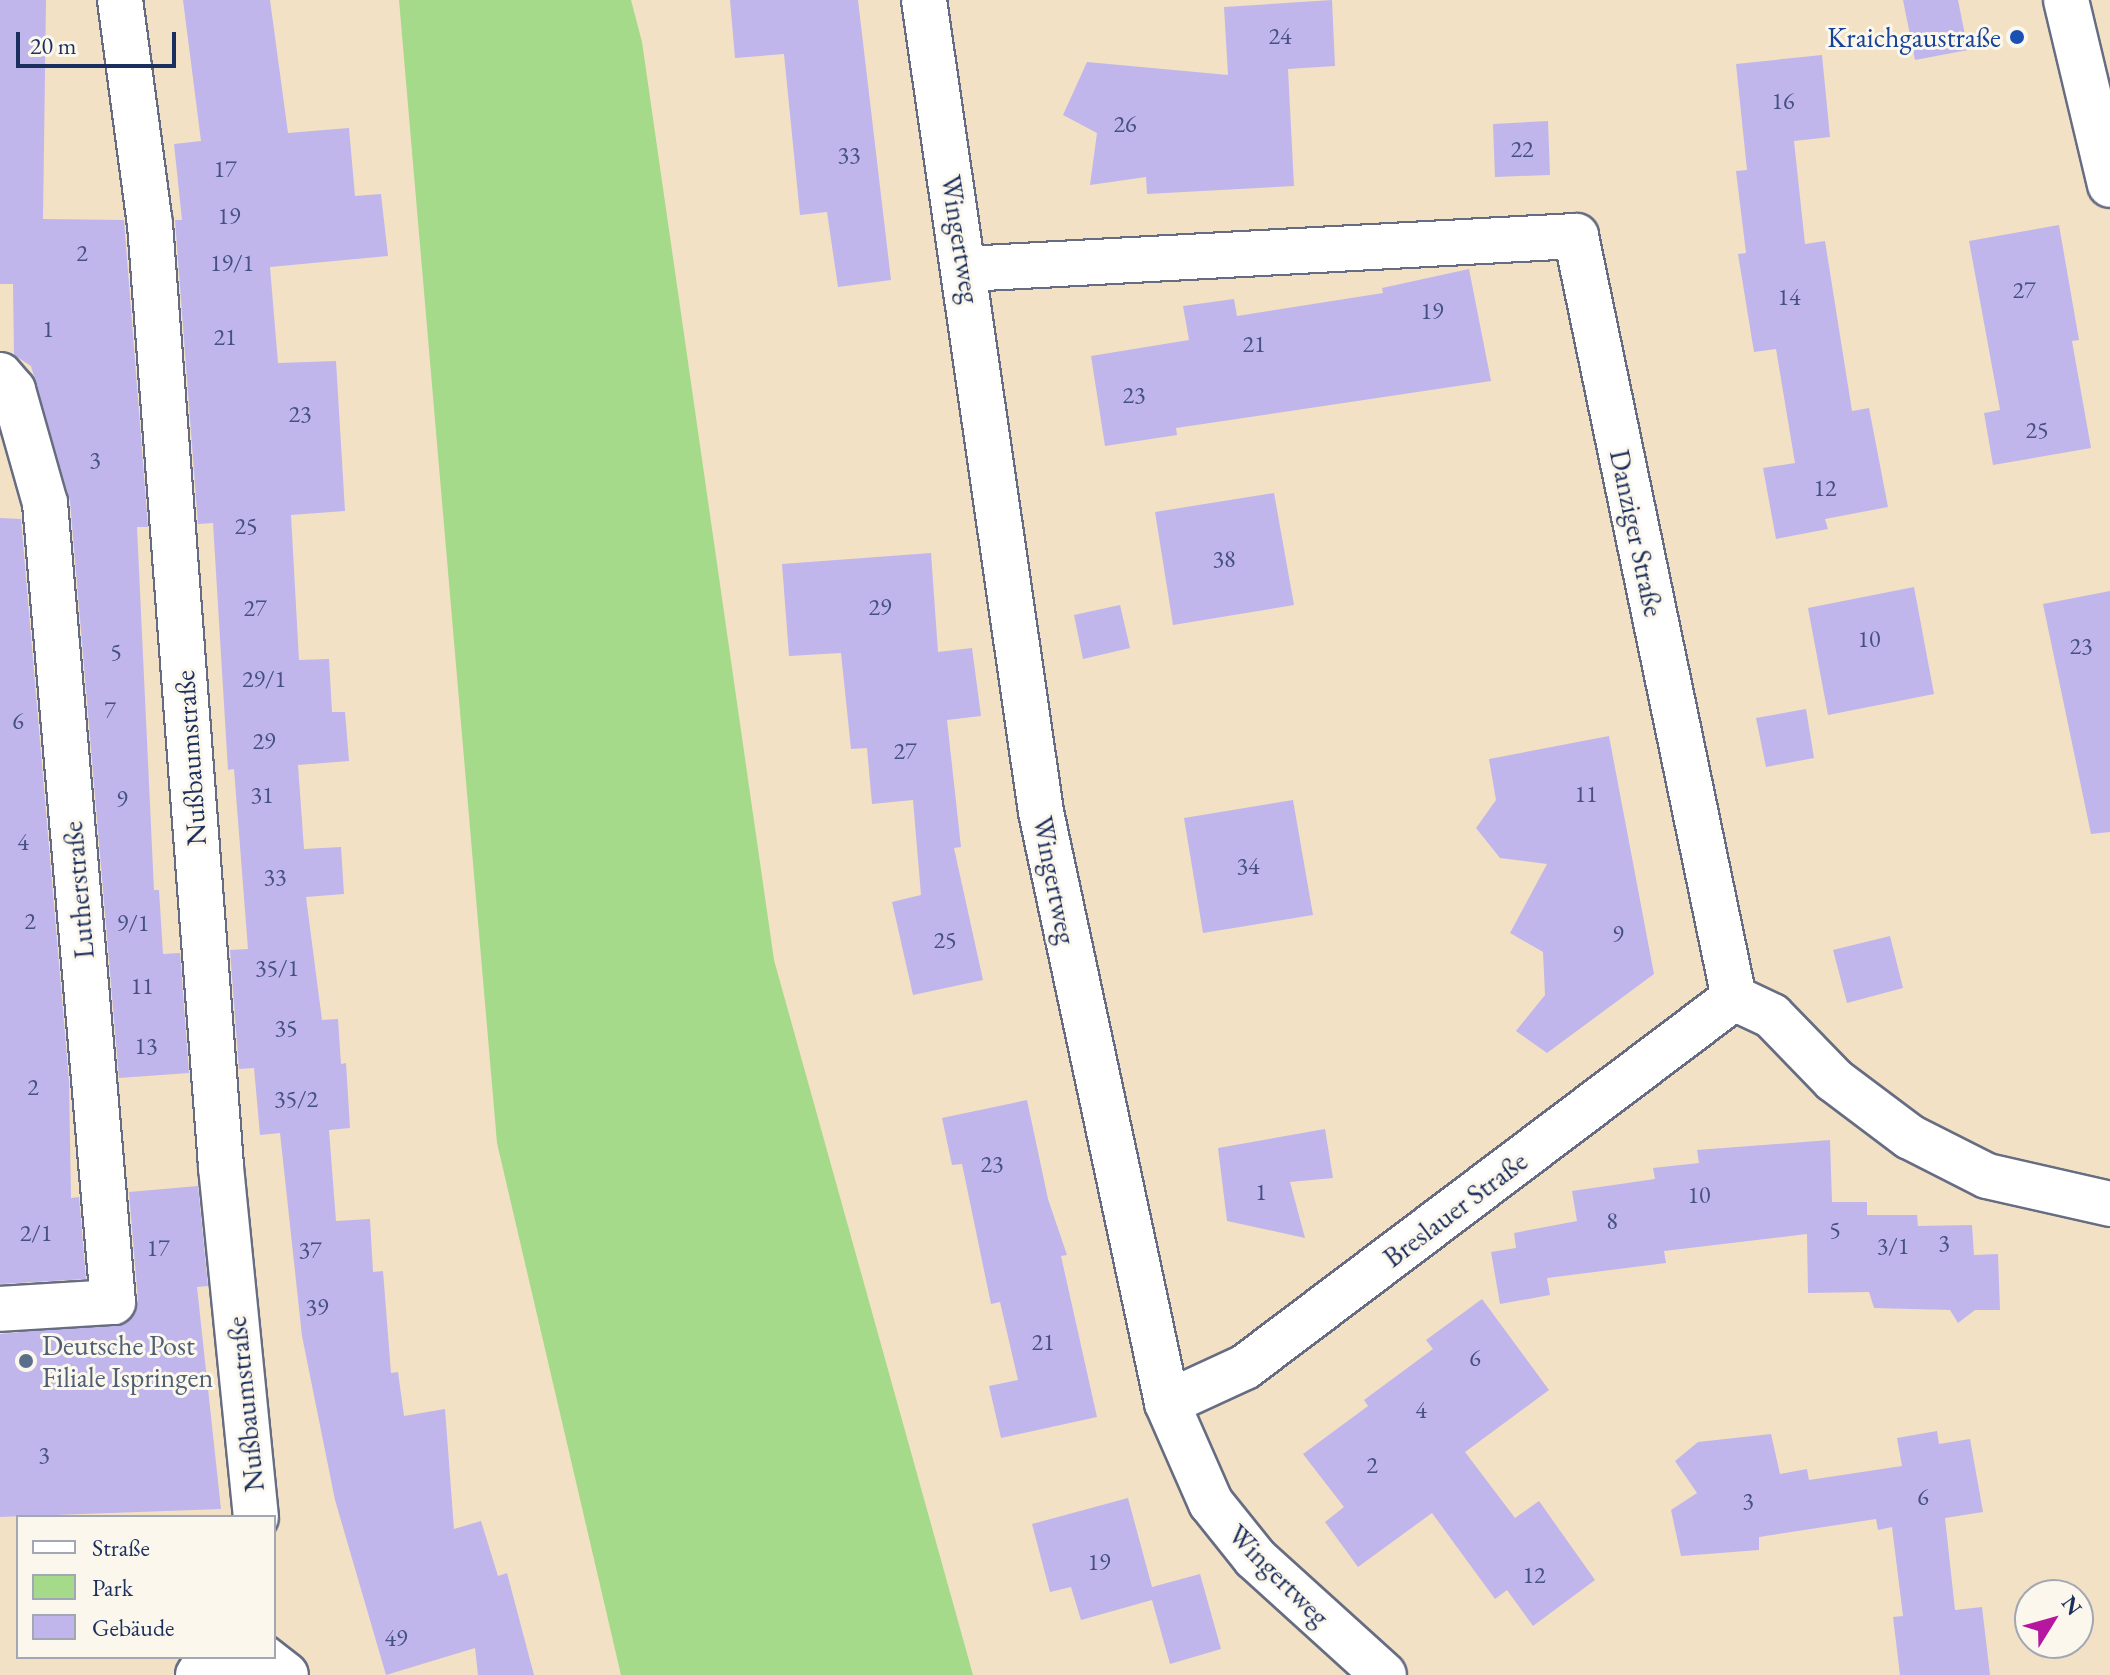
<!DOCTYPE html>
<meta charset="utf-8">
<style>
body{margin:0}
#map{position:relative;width:2110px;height:1675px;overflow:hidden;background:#f2e1c4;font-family:"EB Garamond",serif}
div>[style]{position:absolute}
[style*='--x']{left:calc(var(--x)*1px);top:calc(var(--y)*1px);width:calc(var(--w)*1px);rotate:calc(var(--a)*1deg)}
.green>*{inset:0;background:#a5da8a}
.building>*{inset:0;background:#c0b6ec}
.roads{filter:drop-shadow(2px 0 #666d82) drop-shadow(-2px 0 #666d82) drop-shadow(0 2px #666d82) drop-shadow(0 -2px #666d82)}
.minor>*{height:44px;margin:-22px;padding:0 22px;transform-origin:22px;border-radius:22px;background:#fff}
.dots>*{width:22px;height:22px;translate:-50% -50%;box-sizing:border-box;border:4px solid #fbf7ec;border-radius:50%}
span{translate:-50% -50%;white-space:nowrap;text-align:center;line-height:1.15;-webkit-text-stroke:6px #fbf7ec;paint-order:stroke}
.number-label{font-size:24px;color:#445182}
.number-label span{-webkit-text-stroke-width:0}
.transit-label{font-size:28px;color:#164399}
.right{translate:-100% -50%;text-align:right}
.street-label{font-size:28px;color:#1b2f5e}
.service-label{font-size:28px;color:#4e5e75}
.left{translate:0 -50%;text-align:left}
.legend{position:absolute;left:16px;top:1515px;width:260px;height:144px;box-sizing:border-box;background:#fbf7ec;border:2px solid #a1a7b3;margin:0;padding:10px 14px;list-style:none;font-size:24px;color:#1b2f5e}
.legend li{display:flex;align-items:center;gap:16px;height:40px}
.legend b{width:40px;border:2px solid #a1a7b3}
.north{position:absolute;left:2014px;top:1579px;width:80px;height:80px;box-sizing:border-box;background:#fbf7ec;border:2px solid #a1a7b3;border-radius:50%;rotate:53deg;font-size:22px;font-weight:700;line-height:32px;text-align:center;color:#1b2f5e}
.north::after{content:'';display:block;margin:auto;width:28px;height:36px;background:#b5179e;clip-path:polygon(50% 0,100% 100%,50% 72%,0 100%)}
.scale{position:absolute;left:16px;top:32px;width:160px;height:36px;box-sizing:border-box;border:4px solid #1b2f5e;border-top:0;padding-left:10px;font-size:24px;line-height:28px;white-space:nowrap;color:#1b2f5e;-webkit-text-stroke:6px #fbf7ec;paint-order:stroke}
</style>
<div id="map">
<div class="green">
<i style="clip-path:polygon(399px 0,631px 0,642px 42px,774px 960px,973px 1675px,621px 1675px,497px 1143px)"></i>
</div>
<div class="building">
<i style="clip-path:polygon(0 0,46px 0,43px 219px,124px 220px,148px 527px,137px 527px,154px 890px,159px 890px,163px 954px,180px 953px,189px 1073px,119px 1078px,70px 501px,31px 366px,14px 355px,13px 284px,0 284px)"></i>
<i style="clip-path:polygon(183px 0,270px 0,288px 133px,349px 128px,355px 196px,381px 194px,388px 256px,270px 267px,278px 363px,336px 361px,345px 511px,291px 515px,299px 660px,329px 659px,332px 712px,345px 712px,349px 761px,298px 765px,304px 849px,341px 847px,344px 894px,306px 897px,322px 1020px,338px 1019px,341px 1064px,346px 1063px,350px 1128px,329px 1130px,336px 1221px,370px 1219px,373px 1272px,383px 1271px,391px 1373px,398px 1372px,404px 1416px,445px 1409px,454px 1529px,481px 1521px,498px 1576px,507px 1573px,534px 1675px,478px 1675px,475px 1648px,386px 1675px,335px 1500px,302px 1336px,280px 1133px,260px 1135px,254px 1068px,239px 1069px,230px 950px,248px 949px,234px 769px,228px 770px,213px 523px,198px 524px,175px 220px,182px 220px,174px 144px,201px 141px)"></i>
<i style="clip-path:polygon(730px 0,858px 0,891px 280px,838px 287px,827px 212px,800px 215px,784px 54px,735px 58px)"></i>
<i style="clip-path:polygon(1332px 0,1335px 66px,1288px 69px,1294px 186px,1147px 194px,1146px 177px,1090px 185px,1097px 133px,1063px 115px,1087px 62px,1228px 75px,1224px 7px)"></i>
<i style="clip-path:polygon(1903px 0,1958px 0,1968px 50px,1915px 60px)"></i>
<i style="clip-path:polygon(1822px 55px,1830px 137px,1794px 141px,1805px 244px,1825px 241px,1852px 411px,1869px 408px,1888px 507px,1825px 519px,1828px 529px,1776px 539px,1763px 468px,1795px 463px,1776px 349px,1754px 352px,1738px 254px,1746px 253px,1736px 171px,1747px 170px,1736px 64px)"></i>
<i style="clip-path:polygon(1548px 121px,1550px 175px,1495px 177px,1493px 124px)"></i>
<i style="clip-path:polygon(2059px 225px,2079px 340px,2072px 341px,2091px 448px,1993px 465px,1984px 413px,2000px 410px,1969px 241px)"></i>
<i style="clip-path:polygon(1469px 269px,1491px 381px,1176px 428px,1177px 435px,1105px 446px,1091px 356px,1189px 340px,1183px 306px,1234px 299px,1237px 316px,1383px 293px,1382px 288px)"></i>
<i style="clip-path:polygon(1274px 493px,1294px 605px,1173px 625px,1155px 512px)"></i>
<i style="clip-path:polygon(0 518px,21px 519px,69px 1081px,71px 1198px,79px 1197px,86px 1279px,0 1284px)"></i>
<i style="clip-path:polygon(931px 553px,938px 652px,972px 648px,981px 716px,947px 720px,961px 847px,954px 848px,983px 980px,913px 995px,892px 902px,921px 895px,913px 800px,872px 804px,867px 748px,851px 749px,841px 653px,789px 656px,782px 564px)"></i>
<i style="clip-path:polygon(1914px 587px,1934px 694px,1828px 715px,1808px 608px)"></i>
<i style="clip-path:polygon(2110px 591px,2110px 832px,2091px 834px,2043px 604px)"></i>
<i style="clip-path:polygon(1120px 605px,1130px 648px,1083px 659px,1074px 615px)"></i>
<i style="clip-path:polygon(1806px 709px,1814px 758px,1766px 767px,1756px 718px)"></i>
<i style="clip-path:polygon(1609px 736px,1654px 974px,1547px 1053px,1516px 1031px,1545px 995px,1543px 952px,1510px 933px,1547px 864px,1500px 858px,1476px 828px,1496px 800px,1489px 759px)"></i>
<i style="clip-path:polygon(1293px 800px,1313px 915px,1203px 933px,1184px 818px)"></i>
<i style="clip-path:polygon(1890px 936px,1903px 988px,1847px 1003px,1833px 950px)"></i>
<i style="clip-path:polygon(1027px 1100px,1048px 1199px,1067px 1255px,1061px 1256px,1097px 1417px,1001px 1438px,989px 1386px,1018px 1380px,1000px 1302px,991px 1304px,962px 1164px,952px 1165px,942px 1118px)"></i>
<i style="clip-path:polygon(1325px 1129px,1333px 1178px,1290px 1182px,1305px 1238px,1227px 1221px,1218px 1148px)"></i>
<i style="clip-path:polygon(1830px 1140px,1832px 1202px,1867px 1202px,1867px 1215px,1917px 1215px,1918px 1226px,1972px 1225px,1974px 1255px,1998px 1254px,2000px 1310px,1975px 1310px,1958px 1323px,1950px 1310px,1874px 1308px,1869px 1292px,1808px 1293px,1807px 1234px,1664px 1251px,1666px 1263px,1547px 1278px,1550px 1295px,1500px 1304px,1491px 1252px,1516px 1248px,1514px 1233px,1577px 1221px,1572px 1191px,1655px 1179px,1653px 1168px,1699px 1163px,1697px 1150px)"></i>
<i style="clip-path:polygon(198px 1186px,208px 1286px,197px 1287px,221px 1509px,0 1517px,0 1334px,128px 1322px,138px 1300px,129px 1192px)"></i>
<i style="clip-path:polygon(1482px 1299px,1549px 1390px,1465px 1452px,1515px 1518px,1539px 1501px,1595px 1580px,1533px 1626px,1507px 1590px,1495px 1599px,1432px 1513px,1358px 1567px,1325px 1522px,1344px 1507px,1303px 1454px,1368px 1406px,1364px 1400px,1433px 1349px,1426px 1340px)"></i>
<i style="clip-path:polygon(1937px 1431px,1939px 1444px,1970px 1439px,1983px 1512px,1945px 1518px,1955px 1610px,1982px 1607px,1990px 1675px,1900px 1675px,1893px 1617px,1903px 1616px,1892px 1527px,1878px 1530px,1876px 1519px,1759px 1537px,1759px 1550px,1681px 1556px,1671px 1510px,1697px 1493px,1675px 1461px,1698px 1442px,1771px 1434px,1780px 1474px,1807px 1469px,1809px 1480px,1902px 1466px,1897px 1438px)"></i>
<i style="clip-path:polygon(1128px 1498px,1152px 1587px,1200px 1574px,1221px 1649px,1170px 1664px,1152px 1600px,1081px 1620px,1071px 1587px,1050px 1592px,1032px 1524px)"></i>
</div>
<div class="roads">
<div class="minor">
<i style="--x:120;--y:0;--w:226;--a:82.4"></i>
<i style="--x:150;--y:224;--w:946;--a:85.69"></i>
<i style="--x:221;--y:1167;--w:352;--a:84.3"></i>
<i style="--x:924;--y:0;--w:820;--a:81.8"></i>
<i style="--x:1041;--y:812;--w:604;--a:77.96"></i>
<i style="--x:1167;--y:1403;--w:109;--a:66.3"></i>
<i style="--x:1211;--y:1503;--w:70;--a:51.3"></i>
<i style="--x:1255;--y:1558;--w:174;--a:42.2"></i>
<i style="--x:2066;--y:0;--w:190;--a:76.6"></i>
<i style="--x:966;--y:269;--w:611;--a:-3.1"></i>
<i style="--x:1576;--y:236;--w:778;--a:78.29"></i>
<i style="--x:1734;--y:998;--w:42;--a:25.3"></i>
<i style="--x:1772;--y:1016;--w:89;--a:45.9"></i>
<i style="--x:1834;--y:1080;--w:95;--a:36.9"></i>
<i style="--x:1910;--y:1137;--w:86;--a:26.9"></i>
<i style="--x:1987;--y:1176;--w:126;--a:12.8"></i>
<i style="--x:0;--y:375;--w:20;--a:49"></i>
<i style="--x:13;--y:390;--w:117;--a:74.2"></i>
<i style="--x:45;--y:503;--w:802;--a:85.14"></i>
<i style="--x:113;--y:1302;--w:113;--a:176.5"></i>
<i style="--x:1167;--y:1403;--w:86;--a:-24.8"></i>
<i style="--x:1245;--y:1367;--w:613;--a:-37.04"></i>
<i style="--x:263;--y:1657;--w:29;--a:38"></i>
<i style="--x:198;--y:1675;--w:11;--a:-56"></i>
<i style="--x:204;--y:1666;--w:49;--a:-10.6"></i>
</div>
</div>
<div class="dots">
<i style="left:2017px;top:37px;background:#1a4fb4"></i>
<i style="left:26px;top:1361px;background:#5c6f8a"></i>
</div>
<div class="number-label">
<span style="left:1280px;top:36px">24</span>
<span style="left:1783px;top:101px">16</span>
<span style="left:1125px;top:124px">26</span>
<span style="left:1522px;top:149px">22</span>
<span style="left:849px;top:155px">33</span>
<span style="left:225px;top:169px">17</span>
<span style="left:229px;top:216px">19</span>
<span style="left:82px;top:253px">2</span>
<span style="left:232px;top:263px">19/1</span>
<span style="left:2024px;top:290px">27</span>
<span style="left:1789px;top:297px">14</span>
<span style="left:1432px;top:311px">19</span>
<span style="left:48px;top:329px">1</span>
<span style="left:225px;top:337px">21</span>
<span style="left:1254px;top:344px">21</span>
<span style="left:1134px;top:395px">23</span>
<span style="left:300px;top:414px">23</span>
<span style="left:2037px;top:430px">25</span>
<span style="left:95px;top:460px">3</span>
<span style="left:1825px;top:488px">12</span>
<span style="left:246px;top:526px">25</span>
<span style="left:1224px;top:559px">38</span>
<span style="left:880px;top:607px">29</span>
<span style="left:255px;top:608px">27</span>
<span style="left:1869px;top:639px">10</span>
<span style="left:2081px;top:646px">23</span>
<span style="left:116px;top:652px">5</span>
<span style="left:264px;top:679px">29/1</span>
<span style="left:110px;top:710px">7</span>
<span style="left:18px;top:721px">6</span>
<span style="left:264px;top:741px">29</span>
<span style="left:905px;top:751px">27</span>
<span style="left:1586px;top:794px">11</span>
<span style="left:262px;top:795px">31</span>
<span style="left:122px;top:799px">9</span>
<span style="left:23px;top:842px">4</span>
<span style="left:1248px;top:866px">34</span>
<span style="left:275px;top:877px">33</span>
<span style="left:30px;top:921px">2</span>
<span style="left:133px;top:923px">9/1</span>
<span style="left:1618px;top:934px">9</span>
<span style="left:945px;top:940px">25</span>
<span style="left:277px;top:968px">35/1</span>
<span style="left:142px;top:986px">11</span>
<span style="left:286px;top:1028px">35</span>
<span style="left:146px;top:1046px">13</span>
<span style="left:33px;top:1087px">2</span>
<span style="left:296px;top:1099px">35/2</span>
<span style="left:992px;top:1164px">23</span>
<span style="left:1261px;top:1192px">1</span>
<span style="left:1699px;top:1195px">10</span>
<span style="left:1612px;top:1221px">8</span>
<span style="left:1835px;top:1230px">5</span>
<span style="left:36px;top:1233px">2/1</span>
<span style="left:1944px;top:1243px">3</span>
<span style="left:1893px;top:1246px">3/1</span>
<span style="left:158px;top:1248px">17</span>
<span style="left:310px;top:1250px">37</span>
<span style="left:317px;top:1307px">39</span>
<span style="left:1043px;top:1342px">21</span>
<span style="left:1475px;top:1358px">6</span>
<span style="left:1421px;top:1410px">4</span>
<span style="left:44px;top:1455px">3</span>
<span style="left:1372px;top:1465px">2</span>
<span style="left:1923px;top:1497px">6</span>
<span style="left:1748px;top:1501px">3</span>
<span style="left:1099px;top:1562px">19</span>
<span style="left:1534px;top:1575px">12</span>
<span style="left:396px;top:1638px">49</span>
</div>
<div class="transit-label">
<span class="right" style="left:2001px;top:37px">Kraichgaustraße</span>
</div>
<div class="street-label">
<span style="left:961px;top:239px;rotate:81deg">Wingertweg</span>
<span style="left:1637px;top:533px;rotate:78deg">Danziger Straße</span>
<span style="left:190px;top:758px;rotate:-94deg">Nußbaumstraße</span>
<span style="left:1055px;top:880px;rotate:79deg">Wingertweg</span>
<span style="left:78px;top:890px;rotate:-95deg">Lutherstraße</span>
<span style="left:1455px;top:1209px;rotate:-37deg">Breslauer Straße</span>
<span style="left:245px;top:1404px;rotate:-96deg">Nußbaumstraße</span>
<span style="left:1279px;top:1575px;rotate:45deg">Wingertweg</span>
</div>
<div class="service-label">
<span class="left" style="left:42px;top:1361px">Deutsche Post<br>Filiale Ispringen</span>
</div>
<ul class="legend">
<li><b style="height:10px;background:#fff"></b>Straße</li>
<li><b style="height:22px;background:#a5da8a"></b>Park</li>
<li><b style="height:22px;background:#c0b6ec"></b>Gebäude</li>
</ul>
<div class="north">N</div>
<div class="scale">20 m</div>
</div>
